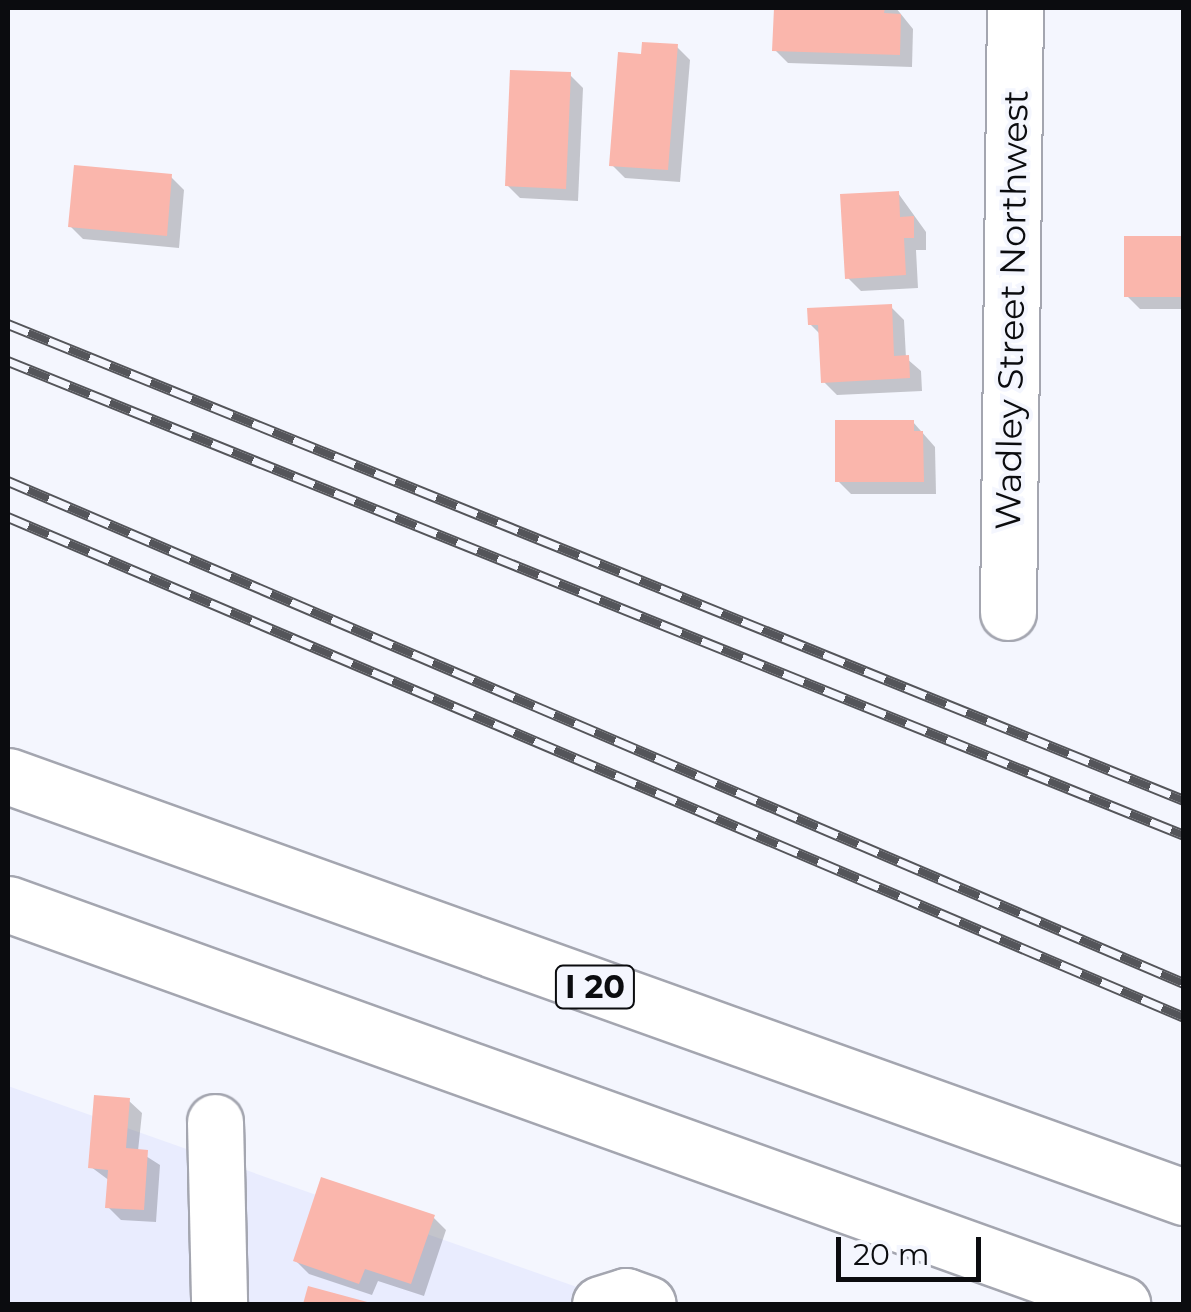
<!DOCTYPE html>
<style>
body{margin:0}
#map{position:relative;width:1191px;height:1312px;overflow:hidden;background:#f4f6fe;font-family:Montserrat,sans-serif}
div>[style]{position:absolute}
[style*='--x']{left:calc(var(--x)*1px);top:calc(var(--y)*1px);width:calc(var(--w)*1px);rotate:calc(var(--a)*1deg)}
.built>*{inset:0;background:#e9ecfe}
.shadow>*{inset:0;background:#0003}
.building>*{inset:0;background:#fab6ac}
.roads{filter:drop-shadow(2px 0 #a4a6b0) drop-shadow(-2px 0 #a4a6b0) drop-shadow(0 2px #a4a6b0) drop-shadow(0 -2px #a4a6b0)}
.minor>*{height:55px;margin:-27.5px;padding:0 27.5px;transform-origin:27.5px;border-radius:27.5px;background:#fff}
.highway>*{height:55px;margin:-27.5px;padding:0 27.5px;transform-origin:27.5px;border-radius:27.5px;background:#fff}
.rail>*{height:11px;margin-top:-5.5px;transform-origin:0;background:repeating-linear-gradient(90deg,#f4f6fe 0 22px,#54555a 0 44px);box-sizing:border-box;border-block:2px solid #54555a}
span{translate:-50% -50%;white-space:nowrap;text-align:center;line-height:1.15;-webkit-text-stroke:8px #f4f6fe;paint-order:stroke}
.shield-label span{padding:2px 8px;background:#f4f6fe;border:2px solid;border-radius:8px;-webkit-text-stroke-width:0}
.shield-label{font-size:32px;color:#0b0c0f;font-weight:700}
.street-label{font-size:35px;color:#0b0c0f}
.frame{position:absolute;inset:0;border:10px solid #0b0c0f;pointer-events:none}
.scale{position:absolute;left:836px;top:1237px;width:145px;height:45px;box-sizing:border-box;border:5px solid #0b0c0f;border-top:0;padding-left:12px;font-size:30px;line-height:35px;white-space:nowrap;color:#0b0c0f;-webkit-text-stroke:8px #f4f6fe;paint-order:stroke}
</style>
<div id="map">
<div class="built">
<i style="clip-path:polygon(8px 1086px,625px 1304px,8px 1304px)"></i>
</div>
<div class="shadow">
<i style="clip-path:polygon(777px 8px,896px 8px,913px 29px,912px 67px,788px 63px,775px 50px)"></i>
<i style="clip-path:polygon(677px 47px,690px 60px,680px 182px,625px 178px,612px 165px,644px 56px)"></i>
<i style="clip-path:polygon(570px 75px,583px 88px,578px 201px,520px 198px,507px 185px)"></i>
<i style="clip-path:polygon(171px 177px,184px 190px,179px 248px,83px 239px,70px 226px)"></i>
<i style="clip-path:polygon(898px 193px,926px 232px,926px 250px,916px 250px,918px 288px,861px 291px,848px 278px)"></i>
<i style="clip-path:polygon(1184px 239px,1184px 309px,1140px 309px,1127px 296px)"></i>
<i style="clip-path:polygon(891px 307px,904px 320px,906px 358px,921px 371px,922px 391px,837px 395px,824px 382px,821px 335px,810px 324px)"></i>
<i style="clip-path:polygon(913px 422px,935px 447px,936px 494px,851px 494px,838px 481px)"></i>
<i style="clip-path:polygon(128px 1100px,142px 1113px,138px 1151px,160px 1165px,156px 1222px,121px 1220px,108px 1207px,110px 1181px,91px 1167px)"></i>
<i style="clip-path:polygon(433px 1217px,446px 1230px,424px 1296px,378px 1281px,372px 1295px,309px 1274px,296px 1261px)"></i>
</div>
<div class="building">
<i style="clip-path:polygon(774px 8px,885px 8px,884px 13px,901px 14px,900px 55px,772px 51px)"></i>
<i style="clip-path:polygon(642px 42px,678px 44px,668px 170px,609px 166px,618px 52px,641px 54px)"></i>
<i style="clip-path:polygon(510px 70px,571px 72px,566px 189px,505px 186px)"></i>
<i style="clip-path:polygon(74px 165px,172px 174px,167px 236px,68px 227px)"></i>
<i style="clip-path:polygon(899px 191px,900px 217px,914px 216px,914px 238px,904px 238px,906px 275px,845px 279px,840px 194px)"></i>
<i style="clip-path:polygon(1124px 236px,1184px 236px,1184px 297px,1124px 297px)"></i>
<i style="clip-path:polygon(892px 304px,894px 356px,909px 355px,910px 378px,821px 383px,818px 325px,808px 325px,807px 308px)"></i>
<i style="clip-path:polygon(835px 420px,914px 420px,914px 431px,923px 431px,924px 482px,835px 482px)"></i>
<i style="clip-path:polygon(94px 1095px,130px 1098px,126px 1148px,148px 1150px,144px 1210px,105px 1208px,108px 1170px,88px 1168px)"></i>
<i style="clip-path:polygon(321px 1177px,435px 1215px,411px 1284px,365px 1269px,359px 1284px,293px 1261px)"></i>
<i style="clip-path:polygon(308px 1286px,371px 1303px,371px 1304px,303px 1304px)"></i>
</div>
<div class="roads">
<div class="minor">
<i style="--x:1008;--y:612;--w:604;--a:-89.34"></i>
<i style="--x:215;--y:1122;--w:182;--a:88.7"></i>
<i style="--x:600;--y:1304;--w:27;--a:-17"></i>
<i style="--x:626;--y:1296;--w:23;--a:20"></i>
</div>
<div class="highway">
<i style="--x:8;--y:776;--w:1249;--a:19.7"></i>
<i style="--x:8;--y:904;--w:1184;--a:19.75"></i>
</div>
</div>
<div class="rail">
<i style="--x:8;--y:324;--w:1269;--a:22.04"></i>
<i style="--x:8;--y:361;--w:1268;--a:21.95"></i>
<i style="--x:8;--y:481;--w:1279;--a:23.12"></i>
<i style="--x:8;--y:517;--w:1278;--a:23.03"></i>
</div>
<div class="shield-label">
<span style="left:595px;top:987px">I 20</span>
</div>
<div class="street-label">
<span style="left:1012px;top:310px;rotate:-89deg">Wadley Street Northwest</span>
</div>
<div class="frame"></div>
<div class="scale">20 m</div>
</div>
